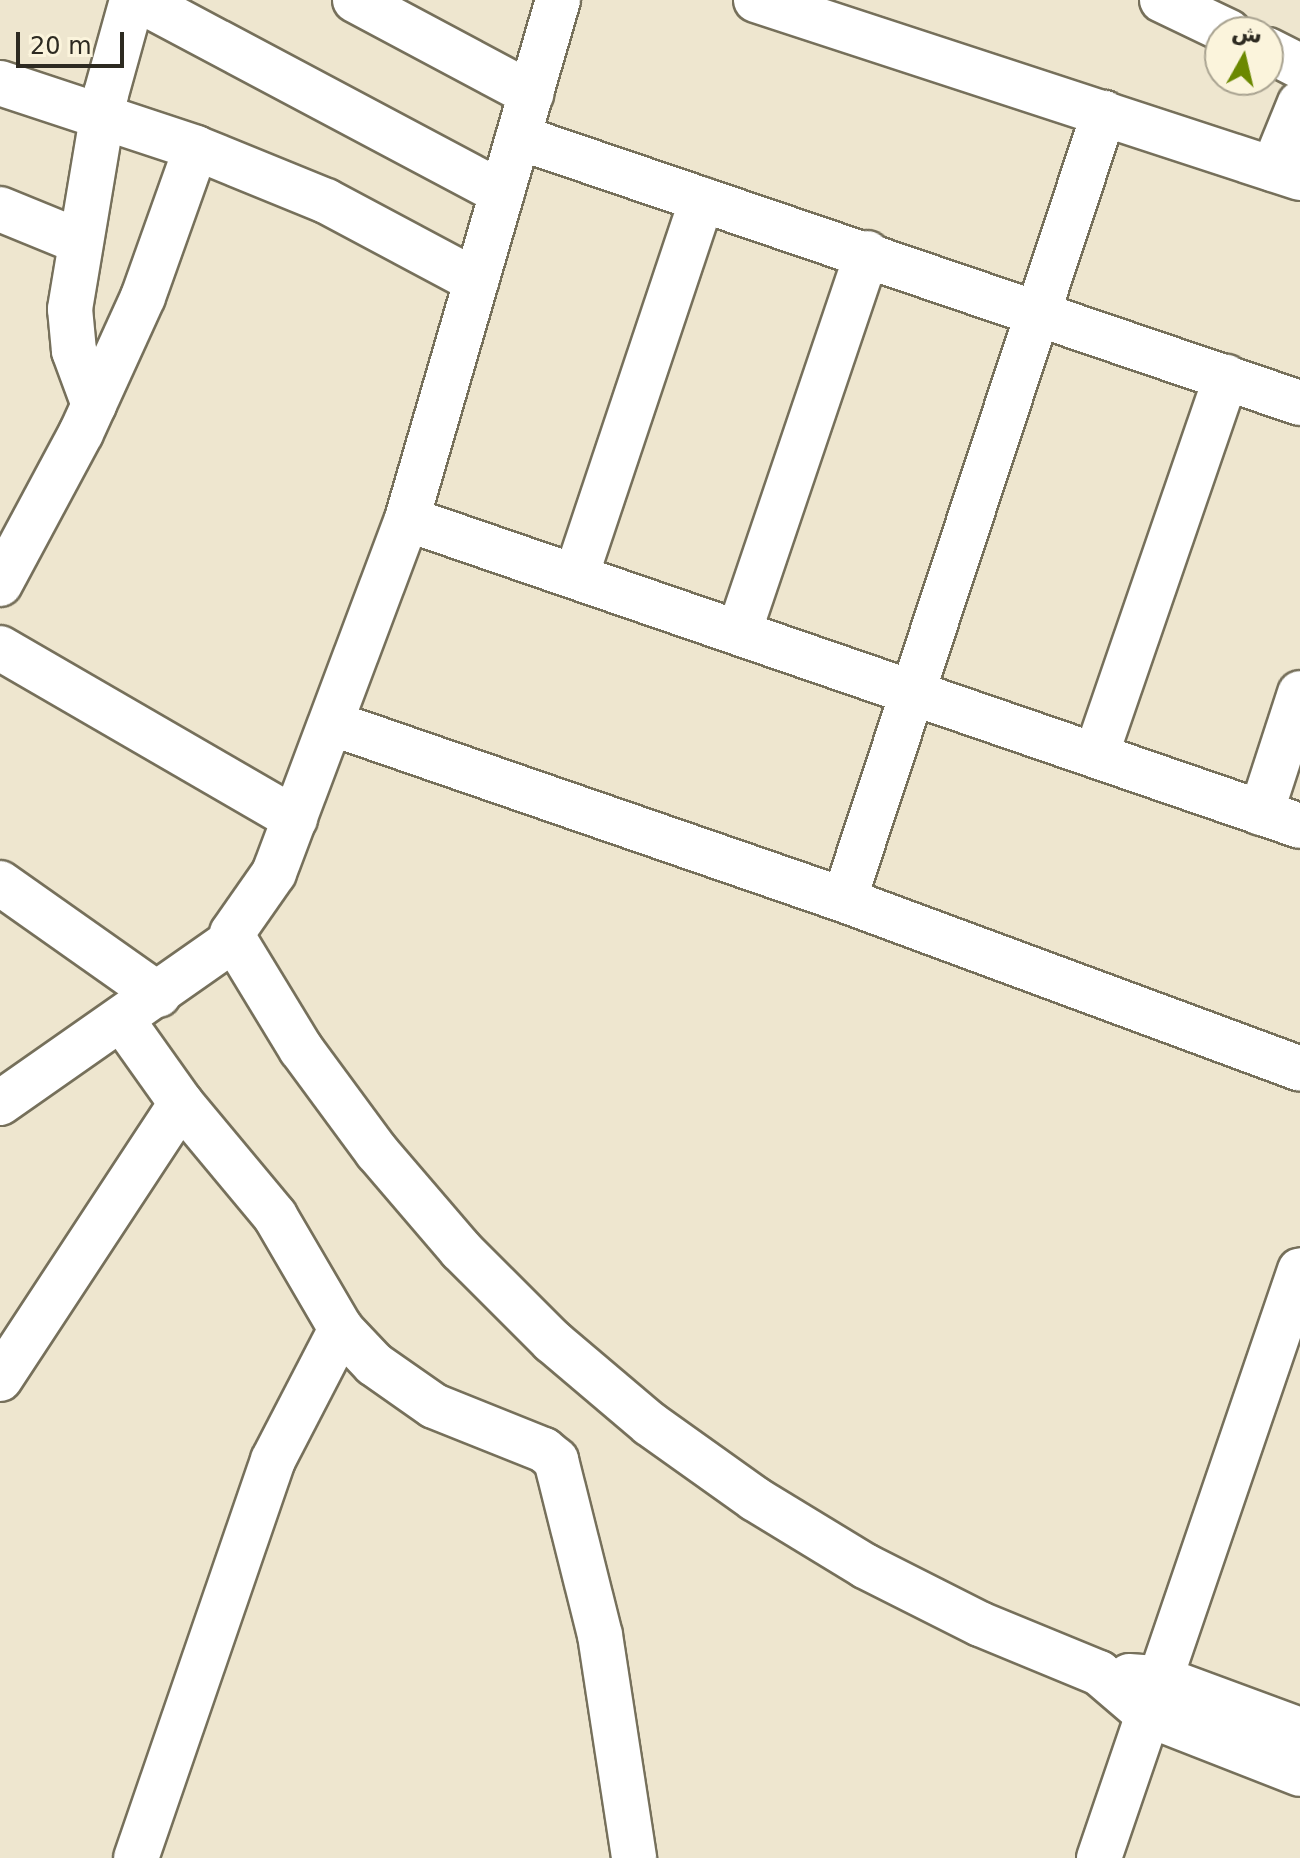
<!DOCTYPE html>
<meta charset="utf-8">
<style>
body{margin:0}
#map{position:relative;width:1300px;height:1858px;overflow:hidden;background:#eee6cf;font-family:"DejaVu Sans",Vazirmatn,sans-serif}
div>[style]{position:absolute}
[style*='--x']{left:calc(var(--x)*1px);top:calc(var(--y)*1px);width:calc(var(--w)*1px);rotate:calc(var(--a)*1deg)}
.roads{filter:drop-shadow(2px 0 #76705b) drop-shadow(-2px 0 #76705b) drop-shadow(0 2px #76705b) drop-shadow(0 -2px #76705b)}
.minor>*{height:44px;margin:-22px;padding:0 22px;transform-origin:22px;border-radius:22px;background:#fff}
span{translate:-50% -50%;white-space:nowrap;text-align:center;line-height:1.15;-webkit-text-stroke:6px #fbf4dc;paint-order:stroke}
.north{position:absolute;left:1204px;top:16px;width:80px;height:80px;box-sizing:border-box;background:#fbf4dc;border:2px solid #a9a391;border-radius:50%;rotate:8deg;font-size:22px;font-weight:700;line-height:32px;text-align:center;color:#2d2a21}
.north::after{content:'';display:block;margin:auto;width:28px;height:36px;background:#6b8800;clip-path:polygon(50% 0,100% 100%,50% 72%,0 100%)}
.scale{position:absolute;left:16px;top:32px;width:108px;height:36px;box-sizing:border-box;border:4px solid #2d2a21;border-top:0;padding-left:10px;font-size:24px;line-height:28px;white-space:nowrap;color:#2d2a21;-webkit-text-stroke:6px #fbf4dc;paint-order:stroke}
</style>
<div id="map">
<div class="roads">
<div class="minor">
<i style="--x:139;--y:0;--w:411;--a:28"></i>
<i style="--x:355;--y:0;--w:200;--a:28.1"></i>
<i style="--x:756;--y:0;--w:572;--a:18.12"></i>
<i style="--x:1162;--y:0;--w:74;--a:25.5"></i>
<i style="--x:1268;--y:50;--w:36;--a:27"></i>
<i style="--x:0;--y:83;--w:206;--a:18.3"></i>
<i style="--x:196;--y:148;--w:140;--a:22.2"></i>
<i style="--x:326;--y:201;--w:170;--a:28.1"></i>
<i style="--x:518;--y:137;--w:826;--a:18.79"></i>
<i style="--x:1273;--y:169;--w:71;--a:-67.8"></i>
<i style="--x:0;--y:209;--w:84;--a:22.3"></i>
<i style="--x:94;--y:405;--w:58;--a:-110.3"></i>
<i style="--x:74;--y:351;--w:42;--a:-95.4"></i>
<i style="--x:70;--y:309;--w:218;--a:-80.5"></i>
<i style="--x:106;--y:94;--w:98;--a:-74.5"></i>
<i style="--x:407;--y:519;--w:944;--a:18.97"></i>
<i style="--x:576;--y:576;--w:397;--a:-71.5"></i>
<i style="--x:0;--y:584;--w:171;--a:-61.8"></i>
<i style="--x:81;--y:433;--w:149;--a:-65.5"></i>
<i style="--x:143;--y:297;--w:158;--a:-70.4"></i>
<i style="--x:739;--y:632;--w:400;--a:-71.3"></i>
<i style="--x:0;--y:648;--w:341;--a:30.1"></i>
<i style="--x:334;--y:724;--w:540;--a:19.04"></i>
<i style="--x:844;--y:900;--w:486;--a:20.3"></i>
<i style="--x:1096;--y:755;--w:400;--a:-71"></i>
<i style="--x:1261;--y:813;--w:126;--a:-72"></i>
<i style="--x:0;--y:883;--w:194;--a:35.2"></i>
<i style="--x:844;--y:900;--w:829;--a:-71.72"></i>
<i style="--x:234;--y:939;--w:129;--a:58.7"></i>
<i style="--x:301;--y:1049;--w:128;--a:53.6"></i>
<i style="--x:377;--y:1152;--w:129;--a:49.4"></i>
<i style="--x:461;--y:1250;--w:129;--a:45"></i>
<i style="--x:552;--y:1341;--w:128;--a:40.3"></i>
<i style="--x:650;--y:1424;--w:129;--a:35.5"></i>
<i style="--x:755;--y:1499;--w:129;--a:31.3"></i>
<i style="--x:865;--y:1566;--w:129;--a:26.8"></i>
<i style="--x:980;--y:1624;--w:129;--a:22.4"></i>
<i style="--x:1099;--y:1673;--w:63;--a:40.5"></i>
<i style="--x:1147;--y:1714;--w:164;--a:21.4"></i>
<i style="--x:122;--y:1020;--w:102;--a:54.6"></i>
<i style="--x:181;--y:1103;--w:147;--a:50.2"></i>
<i style="--x:275;--y:1216;--w:131;--a:59.7"></i>
<i style="--x:341;--y:1329;--w:48;--a:46.7"></i>
<i style="--x:374;--y:1364;--w:73;--a:35"></i>
<i style="--x:434;--y:1406;--w:118;--a:21.8"></i>
<i style="--x:544;--y:1450;--w:16;--a:40"></i>
<i style="--x:556;--y:1460;--w:180;--a:75.9"></i>
<i style="--x:600;--y:1635;--w:226;--a:81.3"></i>
<i style="--x:0;--y:1103;--w:286;--a:-35"></i>
<i style="--x:234;--y:939;--w:6;--a:-108"></i>
<i style="--x:232;--y:933;--w:73;--a:-55"></i>
<i style="--x:274;--y:873;--w:378;--a:-69.4"></i>
<i style="--x:407;--y:519;--w:541;--a:-73.78"></i>
<i style="--x:0;--y:1379;--w:330;--a:-56.7"></i>
<i style="--x:1129;--y:1676;--w:30;--a:4"></i>
<i style="--x:1159;--y:1678;--w:150;--a:20.2"></i>
<i style="--x:136;--y:1858;--w:421;--a:-71"></i>
<i style="--x:273;--y:1460;--w:148;--a:-62.6"></i>
<i style="--x:1099;--y:1858;--w:621;--a:-71.13"></i>
</div>
</div>
<div class="north">ش</div>
<div class="scale">20 m</div>
</div>
